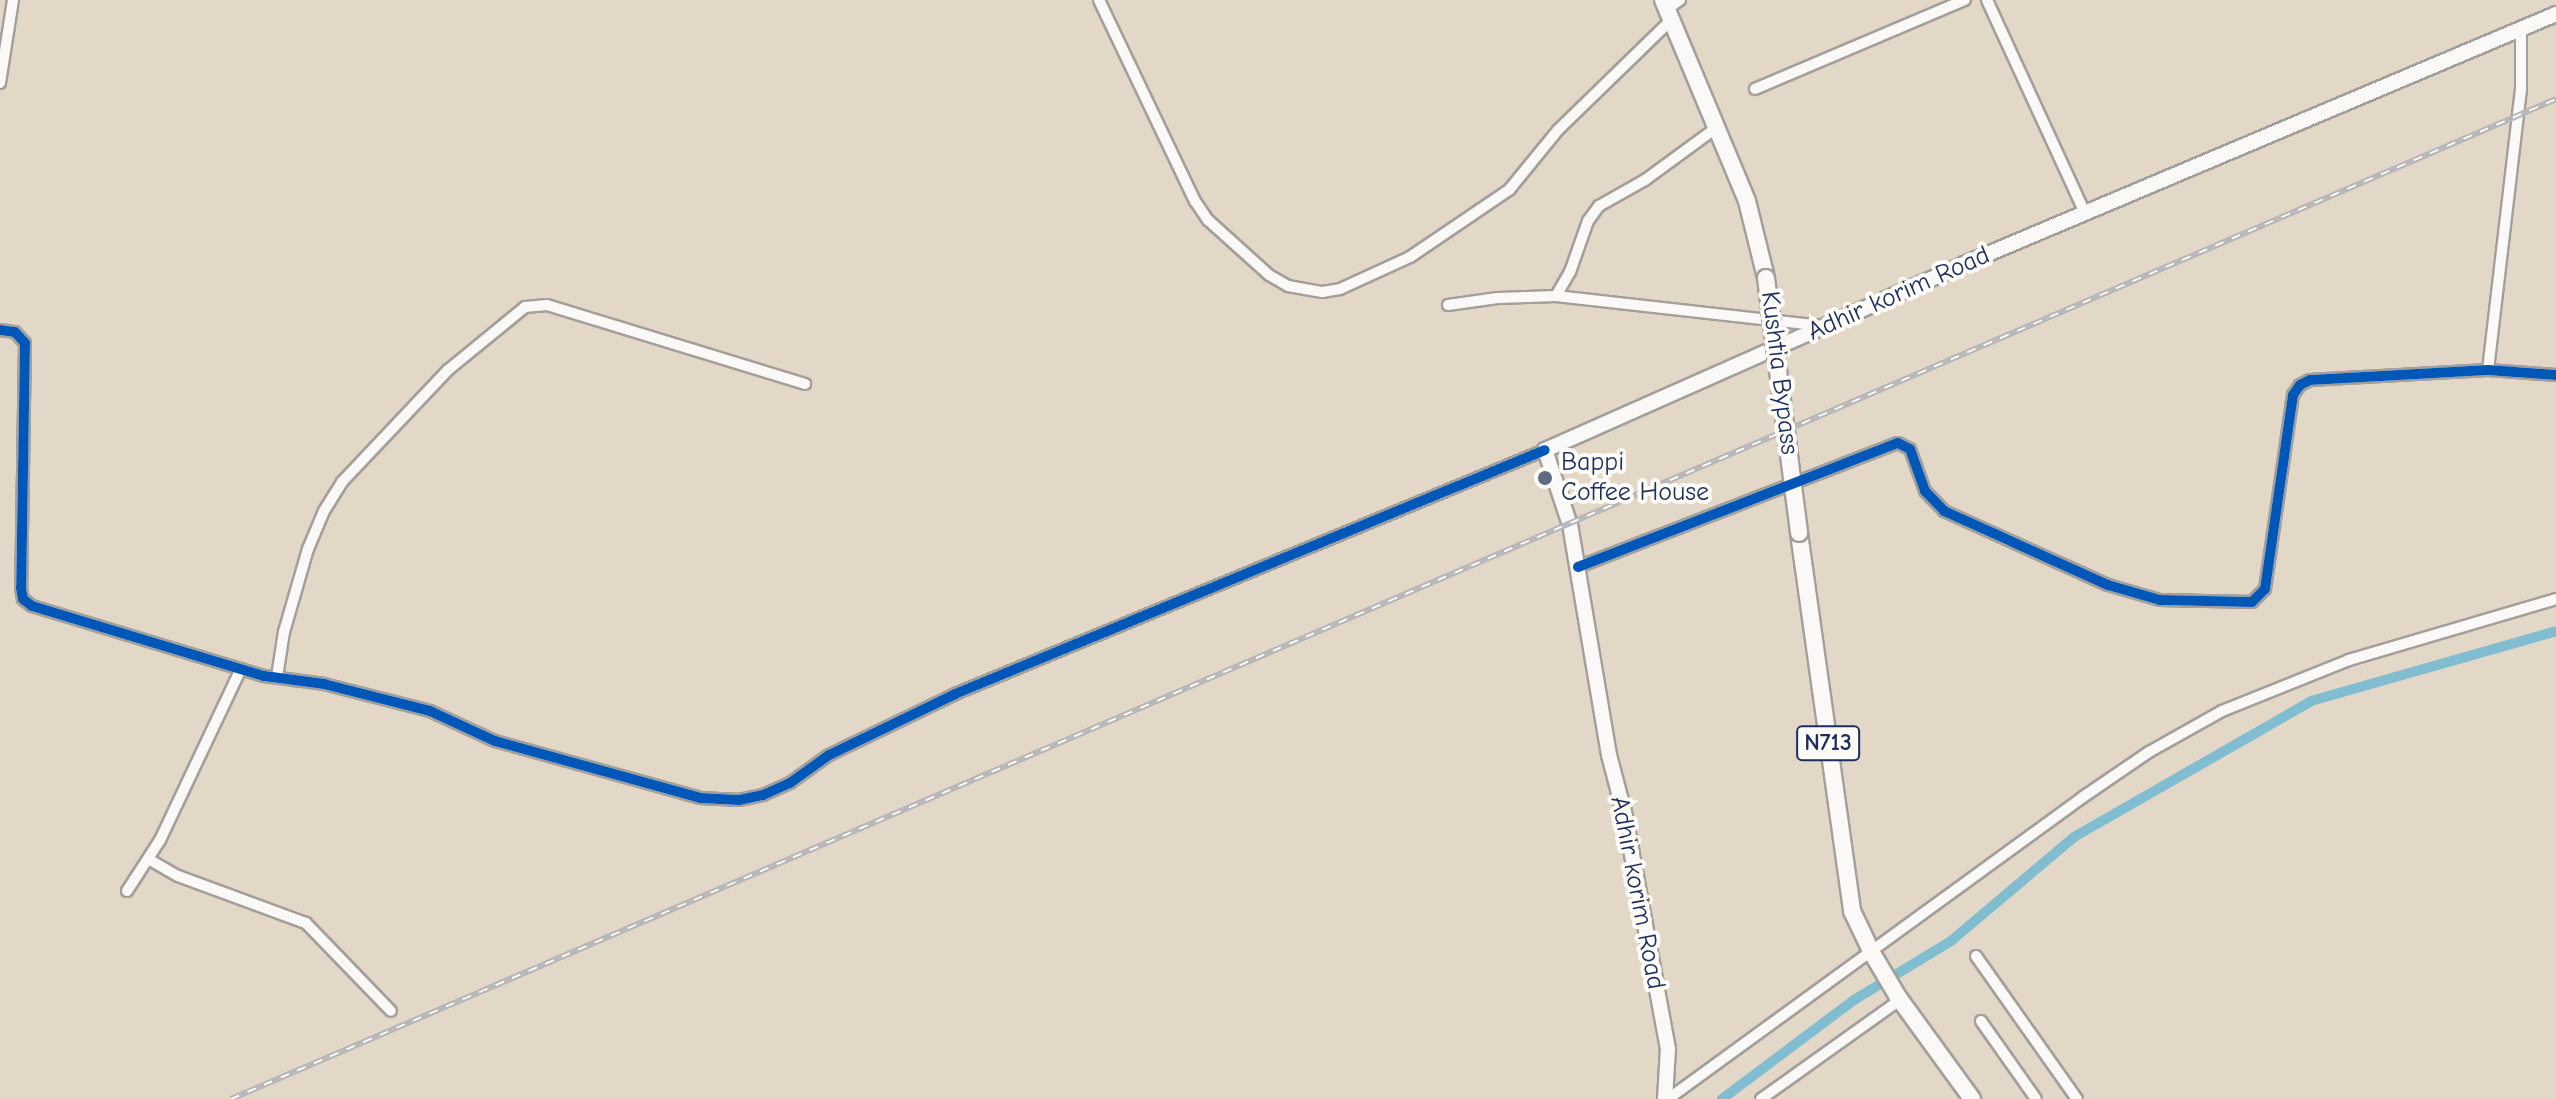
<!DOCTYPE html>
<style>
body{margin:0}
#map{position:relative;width:2556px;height:1099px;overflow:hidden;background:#e3d8c7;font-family:"Comic Neue",sans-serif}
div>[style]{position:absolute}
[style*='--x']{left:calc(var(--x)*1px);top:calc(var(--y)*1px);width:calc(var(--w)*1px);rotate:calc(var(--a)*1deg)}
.canal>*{height:10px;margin:-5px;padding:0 5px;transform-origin:5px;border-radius:5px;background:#80bdd0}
.roads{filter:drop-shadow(2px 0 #a39f9a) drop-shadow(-2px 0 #a39f9a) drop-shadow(0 2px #a39f9a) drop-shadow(0 -2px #a39f9a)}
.minor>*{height:10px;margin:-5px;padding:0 5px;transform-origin:5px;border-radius:5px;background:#fbf9f7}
.secondary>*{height:14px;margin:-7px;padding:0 7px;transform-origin:7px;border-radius:7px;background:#fbf9f7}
.trunk>*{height:16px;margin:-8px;padding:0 8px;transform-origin:8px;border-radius:8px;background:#fbf9f7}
.rail>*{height:6px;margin-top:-3px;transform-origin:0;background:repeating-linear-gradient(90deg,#fdfcf7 0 9px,#b5b6b9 0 18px);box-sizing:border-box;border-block:2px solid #b5b6b9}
.bridges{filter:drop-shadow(2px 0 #a39f9a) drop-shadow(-2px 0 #a39f9a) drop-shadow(0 2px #a39f9a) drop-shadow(0 -2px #a39f9a)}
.trunk-bridge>*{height:16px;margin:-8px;padding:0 8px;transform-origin:8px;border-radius:8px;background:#fbf9f7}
.cycleway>*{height:10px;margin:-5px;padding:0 5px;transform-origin:5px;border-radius:5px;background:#0057b8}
.dots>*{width:22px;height:22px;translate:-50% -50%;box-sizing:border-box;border:4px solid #fdfcf7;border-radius:50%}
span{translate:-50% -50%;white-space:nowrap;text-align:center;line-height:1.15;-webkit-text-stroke:8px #fdfcf7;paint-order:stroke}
.shield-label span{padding:2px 6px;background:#fdfcf7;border:2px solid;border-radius:6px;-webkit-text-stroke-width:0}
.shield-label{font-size:24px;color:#1b2f5e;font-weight:700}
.street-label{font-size:26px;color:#1b2f5e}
.poi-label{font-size:26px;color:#1b2f5e}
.left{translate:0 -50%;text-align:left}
</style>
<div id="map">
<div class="canal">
<i style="--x:1722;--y:1099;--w:165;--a:-36.9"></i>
<i style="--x:1854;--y:1000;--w:114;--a:-31.3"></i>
<i style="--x:1951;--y:941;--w:161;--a:-40.2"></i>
<i style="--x:2074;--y:837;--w:273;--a:-29.8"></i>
<i style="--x:2311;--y:701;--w:255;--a:-15.9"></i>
</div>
<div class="roads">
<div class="minor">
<i style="--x:1099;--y:0;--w:223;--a:64.5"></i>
<i style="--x:1195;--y:201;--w:23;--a:56"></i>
<i style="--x:1208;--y:220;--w:82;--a:42"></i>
<i style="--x:1269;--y:275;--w:22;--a:30"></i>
<i style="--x:1288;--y:286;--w:35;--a:10"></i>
<i style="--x:1322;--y:292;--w:18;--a:-9"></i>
<i style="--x:1340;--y:289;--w:77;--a:-24.6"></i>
<i style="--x:1410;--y:257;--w:120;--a:-34.1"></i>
<i style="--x:1509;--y:190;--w:77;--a:-50.8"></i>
<i style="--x:1558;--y:130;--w:158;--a:-44.2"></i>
<i style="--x:1987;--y:0;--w:234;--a:65.3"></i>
<i style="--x:1667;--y:9;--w:16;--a:-35"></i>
<i style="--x:0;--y:83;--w:84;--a:-81.1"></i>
<i style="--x:1755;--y:89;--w:228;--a:-23"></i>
<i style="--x:1556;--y:296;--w:28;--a:-60"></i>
<i style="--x:1570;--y:272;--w:54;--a:-70.6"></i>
<i style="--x:1588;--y:221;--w:19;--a:-54"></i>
<i style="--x:1599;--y:206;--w:53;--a:-29.5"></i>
<i style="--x:1645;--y:180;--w:88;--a:-36.2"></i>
<i style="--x:1448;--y:305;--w:50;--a:-8"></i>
<i style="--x:1498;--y:298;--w:58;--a:-2"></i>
<i style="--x:1556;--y:296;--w:270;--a:6.4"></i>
<i style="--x:0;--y:330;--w:15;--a:8"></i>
<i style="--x:15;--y:332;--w:15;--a:48"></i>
<i style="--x:25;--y:343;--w:245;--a:90.9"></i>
<i style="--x:21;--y:588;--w:11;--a:80"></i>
<i style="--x:23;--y:599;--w:11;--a:38"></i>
<i style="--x:32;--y:606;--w:242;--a:16.8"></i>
<i style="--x:264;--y:676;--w:61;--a:7.6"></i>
<i style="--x:324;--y:684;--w:109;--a:14.3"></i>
<i style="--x:430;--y:711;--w:72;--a:24.8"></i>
<i style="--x:495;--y:741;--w:213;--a:15.5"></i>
<i style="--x:700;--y:798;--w:39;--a:3"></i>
<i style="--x:739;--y:800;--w:25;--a:-12"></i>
<i style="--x:763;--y:795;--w:30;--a:-24"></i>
<i style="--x:790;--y:783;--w:48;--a:-35.7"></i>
<i style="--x:829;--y:755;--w:140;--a:-25.8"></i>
<i style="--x:955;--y:694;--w:638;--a:-22.47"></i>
<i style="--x:2488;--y:370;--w:282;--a:-83.3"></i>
<i style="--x:2521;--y:90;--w:61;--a:-90"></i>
<i style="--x:1578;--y:567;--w:343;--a:-21.2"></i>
<i style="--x:1898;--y:443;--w:13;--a:27"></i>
<i style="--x:1910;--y:449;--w:45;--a:70.3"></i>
<i style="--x:1925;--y:491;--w:28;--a:46"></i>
<i style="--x:1944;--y:511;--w:180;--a:24.3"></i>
<i style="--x:2108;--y:585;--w:54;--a:16.1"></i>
<i style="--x:2160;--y:600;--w:92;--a:1.2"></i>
<i style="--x:2252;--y:602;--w:18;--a:-45"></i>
<i style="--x:2265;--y:589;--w:196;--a:-81.8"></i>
<i style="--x:2293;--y:395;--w:12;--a:-55"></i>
<i style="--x:2300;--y:385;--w:11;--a:-27"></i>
<i style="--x:2310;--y:380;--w:178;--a:-3.2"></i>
<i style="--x:2488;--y:370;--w:68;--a:4.2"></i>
<i style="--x:277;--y:677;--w:46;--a:-81.2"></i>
<i style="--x:284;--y:632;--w:86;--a:-73.9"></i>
<i style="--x:308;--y:549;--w:41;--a:-67.2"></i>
<i style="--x:324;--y:511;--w:34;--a:-58"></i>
<i style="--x:342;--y:482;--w:154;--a:-46.6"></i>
<i style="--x:448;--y:370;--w:99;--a:-39.3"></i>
<i style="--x:525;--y:307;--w:22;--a:-5"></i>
<i style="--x:547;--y:305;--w:270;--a:17"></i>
<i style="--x:150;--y:860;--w:32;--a:30"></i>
<i style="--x:178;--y:876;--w:136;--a:20.2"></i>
<i style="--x:306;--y:923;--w:122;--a:46"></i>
<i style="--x:127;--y:891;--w:61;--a:-57.1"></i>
<i style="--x:160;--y:840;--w:189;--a:-64.7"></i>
<i style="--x:1976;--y:956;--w:175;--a:54.8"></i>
<i style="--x:1981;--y:1021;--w:95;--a:54.8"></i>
<i style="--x:1668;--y:1099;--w:513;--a:-36.04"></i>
<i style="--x:2083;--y:797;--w:80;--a:-34.3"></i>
<i style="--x:2149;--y:752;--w:84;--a:-29.3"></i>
<i style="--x:2222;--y:711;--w:137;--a:-21.9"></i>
<i style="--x:2349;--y:660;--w:216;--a:-16.4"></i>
<i style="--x:1761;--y:1099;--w:171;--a:-35.5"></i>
</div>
<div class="secondary">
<i style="--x:1665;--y:1099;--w:50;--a:-86.6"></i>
<i style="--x:1668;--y:1049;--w:241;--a:-100.5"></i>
<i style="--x:1624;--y:812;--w:59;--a:-104.7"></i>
<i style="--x:1609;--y:755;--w:233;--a:-99.6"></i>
<i style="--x:1570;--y:525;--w:79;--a:-108.4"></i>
<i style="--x:1545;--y:450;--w:458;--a:-23.9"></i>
<i style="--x:1964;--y:264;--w:643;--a:-22.89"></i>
</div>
<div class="trunk">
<i style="--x:1663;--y:0;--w:218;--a:67.3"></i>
<i style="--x:1747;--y:201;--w:79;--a:76.1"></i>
<i style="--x:1799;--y:533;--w:382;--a:82"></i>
<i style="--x:1852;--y:911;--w:47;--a:64.5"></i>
<i style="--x:1872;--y:953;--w:51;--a:59.4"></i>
<i style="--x:1898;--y:997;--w:126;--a:54"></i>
</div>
</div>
<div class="rail">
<i style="--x:231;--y:1099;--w:2531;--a:-23.27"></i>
</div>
<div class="bridges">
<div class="trunk-bridge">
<i style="--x:1766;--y:278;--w:257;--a:82.6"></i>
</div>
</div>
<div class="cycleway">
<i style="--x:0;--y:330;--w:15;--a:8"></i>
<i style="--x:15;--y:332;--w:15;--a:48"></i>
<i style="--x:25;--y:343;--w:245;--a:90.9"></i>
<i style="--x:21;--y:588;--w:11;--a:80"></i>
<i style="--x:23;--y:599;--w:11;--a:38"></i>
<i style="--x:32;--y:606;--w:242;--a:16.8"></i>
<i style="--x:264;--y:676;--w:61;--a:7.6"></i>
<i style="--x:324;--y:684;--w:109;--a:14.3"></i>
<i style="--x:430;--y:711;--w:72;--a:24.8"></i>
<i style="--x:495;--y:741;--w:213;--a:15.5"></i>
<i style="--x:700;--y:798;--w:39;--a:3"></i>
<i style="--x:739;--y:800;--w:25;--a:-12"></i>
<i style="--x:763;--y:795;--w:30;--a:-24"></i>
<i style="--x:790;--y:783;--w:48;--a:-35.7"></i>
<i style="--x:829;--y:755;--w:140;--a:-25.8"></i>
<i style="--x:955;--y:694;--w:638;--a:-22.47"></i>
<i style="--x:1578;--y:567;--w:343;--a:-21.2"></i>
<i style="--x:1898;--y:443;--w:13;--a:27"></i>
<i style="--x:1910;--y:449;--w:45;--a:70.3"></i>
<i style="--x:1925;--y:491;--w:28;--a:46"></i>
<i style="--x:1944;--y:511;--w:180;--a:24.3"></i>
<i style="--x:2108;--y:585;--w:54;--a:16.1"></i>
<i style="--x:2160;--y:600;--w:92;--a:1.2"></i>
<i style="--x:2252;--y:602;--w:18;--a:-45"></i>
<i style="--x:2265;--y:589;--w:196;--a:-81.8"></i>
<i style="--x:2293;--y:395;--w:12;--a:-55"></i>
<i style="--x:2300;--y:385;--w:11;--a:-27"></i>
<i style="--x:2310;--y:380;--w:178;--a:-3.2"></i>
<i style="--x:2488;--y:370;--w:68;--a:4.2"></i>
</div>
<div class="dots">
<i style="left:1545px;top:478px;background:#616a83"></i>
</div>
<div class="shield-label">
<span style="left:1828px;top:743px">N713</span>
</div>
<div class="street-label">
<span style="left:1899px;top:294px;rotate:-24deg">Adhir korim Road</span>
<span style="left:1779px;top:373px;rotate:83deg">Kushtia Bypass</span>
<span style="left:1637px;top:893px;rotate:79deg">Adhir korim Road</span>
</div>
<div class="poi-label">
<span class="left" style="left:1561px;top:478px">Bappi<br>Coffee House</span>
</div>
</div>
